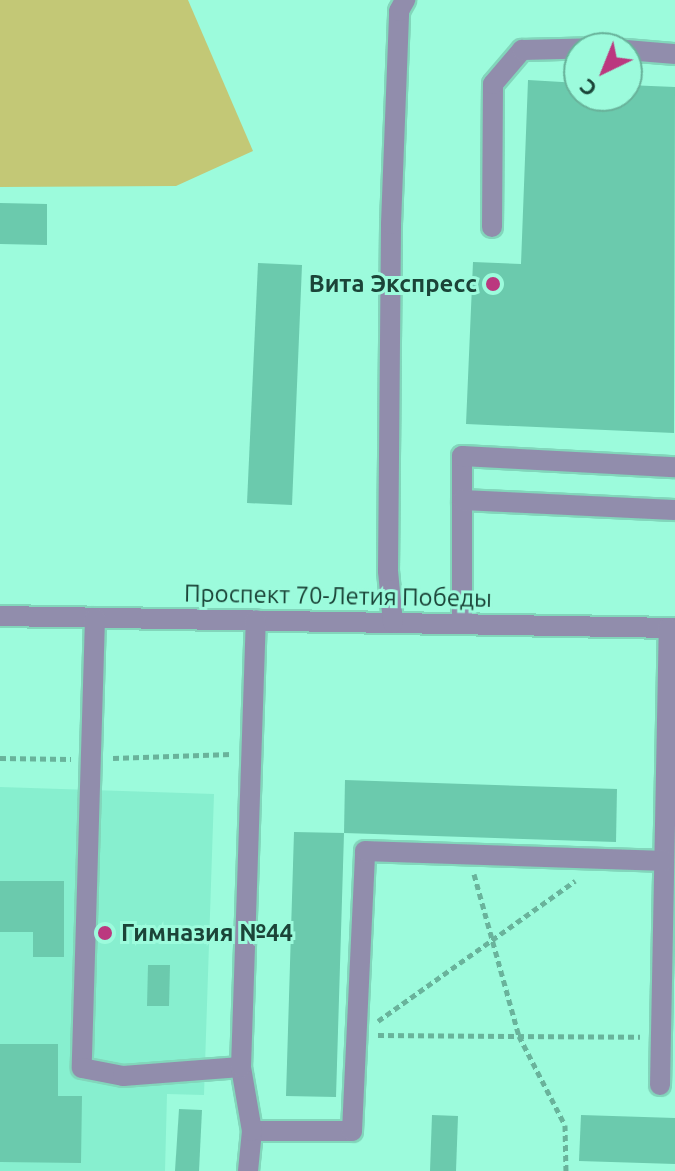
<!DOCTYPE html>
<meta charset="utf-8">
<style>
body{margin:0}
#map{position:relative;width:675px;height:1171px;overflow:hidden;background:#9cfbdc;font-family:Ubuntu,sans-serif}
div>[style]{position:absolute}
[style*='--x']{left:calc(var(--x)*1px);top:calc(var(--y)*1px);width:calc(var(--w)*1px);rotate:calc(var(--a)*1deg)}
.built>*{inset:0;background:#87efcf}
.green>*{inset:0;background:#c3c876}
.building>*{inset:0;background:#6bcaad}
.path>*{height:5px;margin-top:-2.5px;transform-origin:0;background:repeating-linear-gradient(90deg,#69b39b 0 6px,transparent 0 10px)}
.roads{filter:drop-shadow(2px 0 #82d6bb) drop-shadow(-2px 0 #82d6bb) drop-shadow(0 2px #82d6bb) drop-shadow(0 -2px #82d6bb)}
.minor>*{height:20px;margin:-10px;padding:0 10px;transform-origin:10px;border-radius:10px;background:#918dac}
.dots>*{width:22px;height:22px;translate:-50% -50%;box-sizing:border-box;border:4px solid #9cfbdc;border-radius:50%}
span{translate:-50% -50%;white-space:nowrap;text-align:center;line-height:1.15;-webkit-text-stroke:6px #9cfbdc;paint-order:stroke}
.poi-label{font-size:24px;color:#1b4438;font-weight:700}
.right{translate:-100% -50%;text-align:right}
.left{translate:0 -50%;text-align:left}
.street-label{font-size:24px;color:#1b4438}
.north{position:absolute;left:563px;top:32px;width:80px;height:80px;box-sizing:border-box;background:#9cfbdc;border:2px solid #68b29a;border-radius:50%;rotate:223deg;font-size:22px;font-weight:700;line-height:32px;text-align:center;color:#1b4438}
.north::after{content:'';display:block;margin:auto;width:28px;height:36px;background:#bb387f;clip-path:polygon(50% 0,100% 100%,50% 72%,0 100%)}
</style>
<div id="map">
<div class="built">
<i style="clip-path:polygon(0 787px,214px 794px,204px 1095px,167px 1094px,165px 1171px,0 1171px)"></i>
</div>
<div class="green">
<i style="clip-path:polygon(0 0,188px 0,253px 151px,176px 186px,0 187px)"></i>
</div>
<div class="building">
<i style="clip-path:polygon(528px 80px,579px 83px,579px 96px,627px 96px,627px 85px,675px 87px,674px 433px,466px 424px,473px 262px,521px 264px)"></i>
<i style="clip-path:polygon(0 203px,47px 204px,47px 245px,0 244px)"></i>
<i style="clip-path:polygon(258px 263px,302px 265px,292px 505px,247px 503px)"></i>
<i style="clip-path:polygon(345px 780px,617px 789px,616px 842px,344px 833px)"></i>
<i style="clip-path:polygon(294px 832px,344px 833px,336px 1097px,286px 1096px)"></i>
<i style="clip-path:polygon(0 881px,64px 881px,64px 957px,33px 957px,33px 932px,0 932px)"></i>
<i style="clip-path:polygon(148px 965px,170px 965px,169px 1006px,147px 1006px)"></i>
<i style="clip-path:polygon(0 1044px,58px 1044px,58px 1096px,82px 1096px,81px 1163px,0 1162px)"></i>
<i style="clip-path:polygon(179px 1109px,202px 1110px,199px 1171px,175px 1171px)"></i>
<i style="clip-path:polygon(432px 1115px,458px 1116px,456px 1171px,430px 1171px)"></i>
<i style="clip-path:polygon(581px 1115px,675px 1118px,675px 1164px,579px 1161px)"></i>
</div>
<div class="path">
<i style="--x:0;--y:758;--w:71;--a:0.8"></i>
<i style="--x:113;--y:758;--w:118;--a:-1.9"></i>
<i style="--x:474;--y:874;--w:168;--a:74.5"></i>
<i style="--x:519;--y:1036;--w:100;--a:62.7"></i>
<i style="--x:565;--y:1125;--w:46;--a:88.8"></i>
<i style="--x:378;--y:1021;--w:242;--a:-35.4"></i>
<i style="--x:378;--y:1035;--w:262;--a:0.4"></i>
</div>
<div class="roads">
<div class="minor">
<i style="--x:627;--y:50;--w:48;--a:4.8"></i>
<i style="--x:492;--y:227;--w:143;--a:-89.6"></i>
<i style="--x:493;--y:84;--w:45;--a:-49.5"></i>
<i style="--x:522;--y:50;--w:79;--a:-1.5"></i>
<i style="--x:462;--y:500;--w:44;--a:-90"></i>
<i style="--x:462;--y:456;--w:213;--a:3"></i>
<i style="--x:0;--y:616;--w:675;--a:1.02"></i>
<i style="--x:95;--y:618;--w:450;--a:91.7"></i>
<i style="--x:82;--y:1068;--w:42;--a:11"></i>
<i style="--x:123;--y:1076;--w:118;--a:-4.4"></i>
<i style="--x:393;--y:623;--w:52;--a:-95.5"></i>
<i style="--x:388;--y:571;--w:347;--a:-89.5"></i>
<i style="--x:391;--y:224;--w:213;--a:-87.8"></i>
<i style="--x:399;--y:11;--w:13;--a:-61"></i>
<i style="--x:462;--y:624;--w:124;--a:-90"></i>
<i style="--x:462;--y:500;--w:213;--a:2.7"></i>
<i style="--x:660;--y:1085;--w:457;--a:-88.9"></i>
<i style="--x:252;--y:1131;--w:100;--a:0"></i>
<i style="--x:352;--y:1131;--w:280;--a:-87.3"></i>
<i style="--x:365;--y:851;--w:299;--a:1.9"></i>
<i style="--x:248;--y:1171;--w:40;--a:-84.3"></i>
<i style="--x:252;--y:1131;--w:65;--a:-99.8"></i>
<i style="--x:241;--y:1067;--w:447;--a:-88.1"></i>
</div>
</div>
<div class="dots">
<i style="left:493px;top:284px;background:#bb387f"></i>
<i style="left:105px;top:933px;background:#bb387f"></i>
</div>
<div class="poi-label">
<span class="right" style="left:477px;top:284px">Вита Экспресс</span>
<span class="left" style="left:121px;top:933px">Гимназия №44</span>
</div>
<div class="street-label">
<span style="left:338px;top:596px;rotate:1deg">Проспект 70-Летия Победы</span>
</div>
<div class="north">С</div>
</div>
